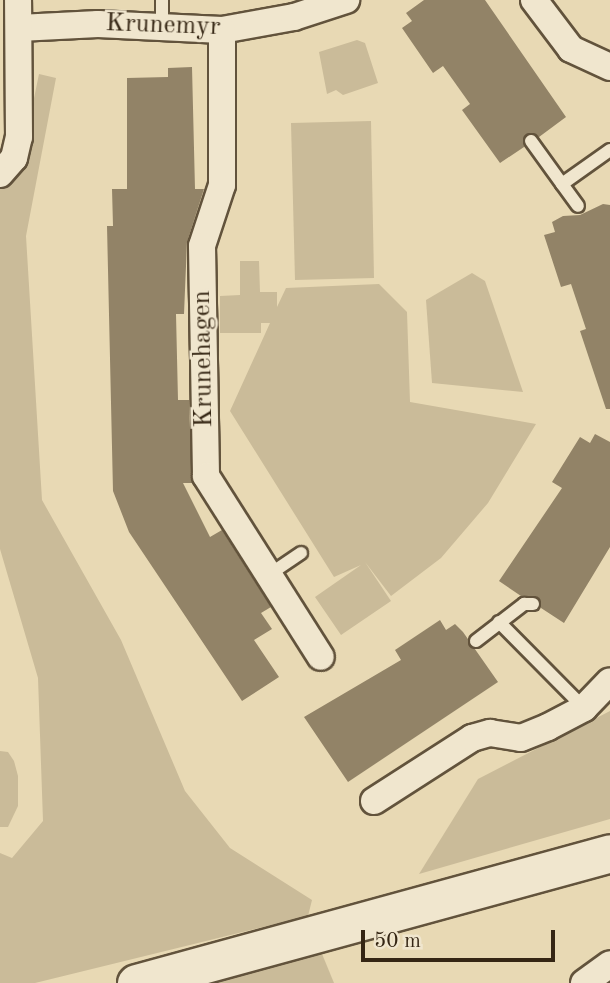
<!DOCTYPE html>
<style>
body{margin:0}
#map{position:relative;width:610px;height:983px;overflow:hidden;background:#e8d9b4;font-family:"Old Standard TT",serif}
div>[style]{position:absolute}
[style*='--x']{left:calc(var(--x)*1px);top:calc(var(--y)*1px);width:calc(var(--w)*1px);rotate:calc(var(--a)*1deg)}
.green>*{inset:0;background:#cabb99}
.building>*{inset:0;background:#928367}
.roads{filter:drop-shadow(2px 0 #62533c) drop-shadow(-2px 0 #62533c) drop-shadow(0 2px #62533c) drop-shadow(0 -2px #62533c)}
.lane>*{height:12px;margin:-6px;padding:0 6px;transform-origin:6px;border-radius:6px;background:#f0e6ce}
.street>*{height:26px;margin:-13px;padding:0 13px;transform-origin:13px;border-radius:13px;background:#f0e6ce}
.secondary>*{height:37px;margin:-18.5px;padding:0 18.5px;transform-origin:18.5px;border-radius:18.5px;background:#f0e6ce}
span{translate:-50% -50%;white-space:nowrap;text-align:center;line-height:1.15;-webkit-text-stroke:5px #f0e6ce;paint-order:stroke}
.street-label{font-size:26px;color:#352614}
.scale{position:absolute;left:361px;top:930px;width:194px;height:32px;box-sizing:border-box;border:4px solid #352614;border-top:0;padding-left:9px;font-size:21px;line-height:24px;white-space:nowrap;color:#352614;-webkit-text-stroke:5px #f0e6ce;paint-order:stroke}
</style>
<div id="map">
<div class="green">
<i style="clip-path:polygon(357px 40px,365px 43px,378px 83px,343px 95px,336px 90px,327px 94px,319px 52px)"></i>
<i style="clip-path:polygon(39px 74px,56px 78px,26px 236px,42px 500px,121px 640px,185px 791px,230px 848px,312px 900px,308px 916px,35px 983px,0 983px,0 853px,12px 858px,43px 821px,38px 678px,0 549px,0 189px,19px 171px)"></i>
<i style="clip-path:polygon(371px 121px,374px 278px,295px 280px,291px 123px)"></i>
<i style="clip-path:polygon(240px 261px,259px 261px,260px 292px,277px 292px,277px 307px,286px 288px,379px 284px,407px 312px,410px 402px,536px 424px,488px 503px,441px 558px,391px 596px,365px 562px,391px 601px,341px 635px,315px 597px,361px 565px,334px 577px,230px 411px,270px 323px,261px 323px,261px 333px,220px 333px,220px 296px,240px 295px)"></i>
<i style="clip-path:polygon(472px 273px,485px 281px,523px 392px,432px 383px,426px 300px)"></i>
<i style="clip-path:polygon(610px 711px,610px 819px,419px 874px,478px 779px)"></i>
<i style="clip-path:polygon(0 751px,8px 752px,14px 761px,18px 776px,18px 806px,8px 827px,0 827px)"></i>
<i style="clip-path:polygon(320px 949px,334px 983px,196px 983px)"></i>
</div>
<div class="building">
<i style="clip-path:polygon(424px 0,485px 0,566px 117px,539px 137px,526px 134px,524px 147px,500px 163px,462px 110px,470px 104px,443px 66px,433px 73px,402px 28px,412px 21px,406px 13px)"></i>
<i style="clip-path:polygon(192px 67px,195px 189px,204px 189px,187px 242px,184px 314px,176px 314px,178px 400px,189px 400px,192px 483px,183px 483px,210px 537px,222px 530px,271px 607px,261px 613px,272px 629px,254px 640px,279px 677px,242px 701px,129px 532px,113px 491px,107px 226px,113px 226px,112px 189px,127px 189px,127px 78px,168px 77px,168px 68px)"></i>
<i style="clip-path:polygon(603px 204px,610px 205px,610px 409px,606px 409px,580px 331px,586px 329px,571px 284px,561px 287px,544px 235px,555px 232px,552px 222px,563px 216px,580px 215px)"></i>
<i style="clip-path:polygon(595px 434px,610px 442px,610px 547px,564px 623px,541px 608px,538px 597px,521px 596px,499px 581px,562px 488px,552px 482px,580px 437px,590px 443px)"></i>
<i style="clip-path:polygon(440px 620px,446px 630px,455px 624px,463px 632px,498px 682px,348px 782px,304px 717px,401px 660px,395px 650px)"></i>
</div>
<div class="roads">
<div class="lane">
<i style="--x:162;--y:27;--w:27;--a:-90"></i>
<i style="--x:531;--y:141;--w:53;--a:54.2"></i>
<i style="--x:562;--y:184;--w:59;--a:-35.3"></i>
<i style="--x:562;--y:184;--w:27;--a:54"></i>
<i style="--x:267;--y:576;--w:41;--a:-34.1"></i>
<i style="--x:499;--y:622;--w:121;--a:45.3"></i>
<i style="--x:476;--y:641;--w:61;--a:-37.6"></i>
<i style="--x:524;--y:604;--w:9;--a:0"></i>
</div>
<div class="street">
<i style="--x:534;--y:0;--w:61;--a:52.9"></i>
<i style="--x:571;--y:49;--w:43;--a:24.8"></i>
<i style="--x:19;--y:28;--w:79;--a:-2.9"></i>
<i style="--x:98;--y:24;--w:124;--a:2.8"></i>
<i style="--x:222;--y:30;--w:73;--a:-10.2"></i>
<i style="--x:294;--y:17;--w:55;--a:-18.1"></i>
<i style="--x:222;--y:30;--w:155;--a:90"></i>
<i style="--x:222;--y:185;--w:64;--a:108.2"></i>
<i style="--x:202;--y:246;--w:230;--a:89"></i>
<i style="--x:206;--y:476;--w:214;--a:57.6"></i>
<i style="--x:0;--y:174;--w:21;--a:-49"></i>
<i style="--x:14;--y:158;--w:22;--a:-77"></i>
<i style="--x:19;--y:137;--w:137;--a:-90.4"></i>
<i style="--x:374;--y:801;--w:117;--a:-32.7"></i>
<i style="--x:472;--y:738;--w:19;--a:-16"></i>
<i style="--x:490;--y:733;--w:31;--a:9"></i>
<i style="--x:521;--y:738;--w:29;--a:-22"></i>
<i style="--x:548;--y:727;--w:41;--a:-27.8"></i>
<i style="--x:584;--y:708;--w:37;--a:-46"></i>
<i style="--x:584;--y:983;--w:32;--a:-36"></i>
</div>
<div class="secondary">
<i style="--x:136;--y:983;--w:492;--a:-15.3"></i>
</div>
</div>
<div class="street-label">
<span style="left:163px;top:26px;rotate:2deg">Krunemyr</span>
<span style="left:204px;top:359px;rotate:-91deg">Krunehagen</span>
</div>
<div class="scale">50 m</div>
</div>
